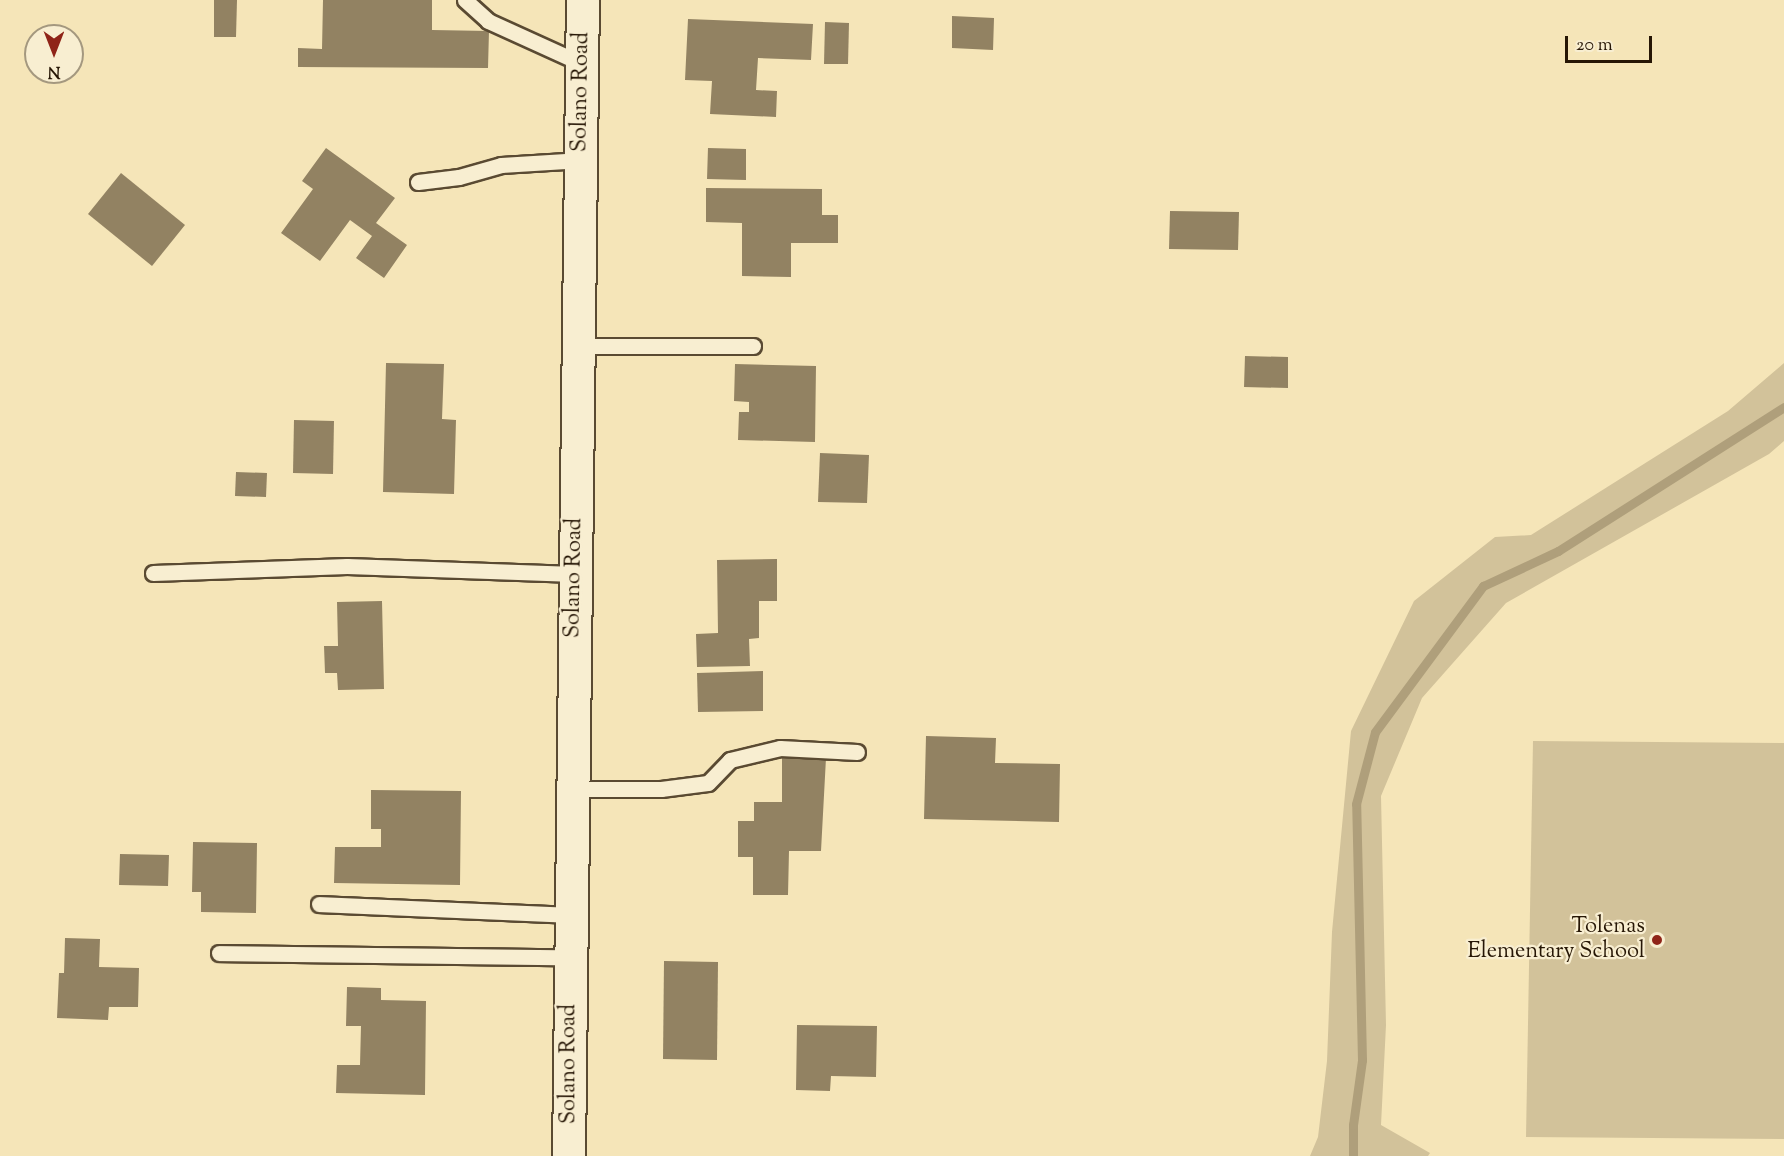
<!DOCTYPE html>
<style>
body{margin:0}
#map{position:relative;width:1784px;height:1156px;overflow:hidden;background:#f5e5b8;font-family:"Sorts Mill Goudy",serif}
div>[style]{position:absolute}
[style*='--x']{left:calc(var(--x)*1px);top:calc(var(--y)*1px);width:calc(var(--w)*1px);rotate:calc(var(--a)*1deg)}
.green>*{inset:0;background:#d2c29a}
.stream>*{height:9px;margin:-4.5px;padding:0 4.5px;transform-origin:4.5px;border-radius:4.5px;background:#af9f7b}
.building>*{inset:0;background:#928262}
.roads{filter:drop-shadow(2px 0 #5a4a32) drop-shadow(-2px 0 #5a4a32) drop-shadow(0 2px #5a4a32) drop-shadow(0 -2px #5a4a32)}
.lane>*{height:15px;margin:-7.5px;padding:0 7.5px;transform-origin:7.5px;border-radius:7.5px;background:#f8eed1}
.street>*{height:32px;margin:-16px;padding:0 16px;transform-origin:16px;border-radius:16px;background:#f8eed1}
.dots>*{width:16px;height:16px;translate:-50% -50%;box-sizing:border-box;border:3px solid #f8eed1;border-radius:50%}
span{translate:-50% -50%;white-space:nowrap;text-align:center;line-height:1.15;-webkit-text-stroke:4.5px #f8eed1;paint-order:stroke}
.street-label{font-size:22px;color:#261605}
.poi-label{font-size:22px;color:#261605}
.right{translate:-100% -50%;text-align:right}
.north{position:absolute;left:24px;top:24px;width:60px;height:60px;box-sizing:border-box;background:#f8eed1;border:2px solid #a4987f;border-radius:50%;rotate:180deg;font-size:16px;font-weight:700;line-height:24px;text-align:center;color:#261605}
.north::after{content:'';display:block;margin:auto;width:21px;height:27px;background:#8f2418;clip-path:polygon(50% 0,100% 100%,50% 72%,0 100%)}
.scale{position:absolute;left:1565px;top:36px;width:87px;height:27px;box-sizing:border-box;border:3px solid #261605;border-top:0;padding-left:8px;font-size:18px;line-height:21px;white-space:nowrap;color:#261605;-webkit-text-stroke:4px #f8eed1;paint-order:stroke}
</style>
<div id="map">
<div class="green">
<i style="clip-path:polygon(1784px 363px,1784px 441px,1769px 454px,1506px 603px,1422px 698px,1381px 796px,1386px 1025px,1381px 1125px,1430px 1153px,1428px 1156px,1310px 1156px,1318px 1137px,1327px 1061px,1332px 932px,1351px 731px,1414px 601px,1495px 537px,1531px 535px,1728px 411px)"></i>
<i style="clip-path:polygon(1533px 741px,1784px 743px,1784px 1139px,1526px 1137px)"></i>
</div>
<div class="stream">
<i style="--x:1353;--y:1156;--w:31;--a:-90"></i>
<i style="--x:1353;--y:1125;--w:66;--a:-82.1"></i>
<i style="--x:1362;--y:1060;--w:256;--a:-91.3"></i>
<i style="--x:1356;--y:804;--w:74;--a:-75.2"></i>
<i style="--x:1375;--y:732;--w:182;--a:-53.5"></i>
<i style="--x:1483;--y:586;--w:83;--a:-25"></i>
<i style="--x:1558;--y:551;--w:268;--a:-32.5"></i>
</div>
<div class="building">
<i style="clip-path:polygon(214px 0,237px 0,236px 37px,214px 37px)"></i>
<i style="clip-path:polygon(323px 0,432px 0,432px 30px,489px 31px,488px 68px,298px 67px,298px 48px,322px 49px)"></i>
<i style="clip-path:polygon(952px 16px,994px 18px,993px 50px,952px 48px)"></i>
<i style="clip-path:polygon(688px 19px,813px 24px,811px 60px,758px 58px,756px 90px,777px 91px,776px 117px,710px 114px,712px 81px,685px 80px)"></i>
<i style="clip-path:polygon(825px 22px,849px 23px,848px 64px,824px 64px)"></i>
<i style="clip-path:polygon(326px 148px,395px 198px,376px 223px,407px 245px,384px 278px,356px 258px,372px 236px,350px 220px,320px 261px,281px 233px,313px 189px,302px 181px)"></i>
<i style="clip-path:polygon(708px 148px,746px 149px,746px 180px,707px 179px)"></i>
<i style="clip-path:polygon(121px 173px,185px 225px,152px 266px,88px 214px)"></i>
<i style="clip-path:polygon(706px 188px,822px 189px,822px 215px,838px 215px,838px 243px,791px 243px,791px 277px,742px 276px,742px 223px,706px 222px)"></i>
<i style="clip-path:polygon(1170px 211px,1239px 212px,1238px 250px,1169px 249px)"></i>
<i style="clip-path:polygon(1245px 356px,1288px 357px,1288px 388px,1244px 387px)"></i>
<i style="clip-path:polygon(386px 363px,444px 364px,442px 419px,456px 420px,454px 494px,383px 492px)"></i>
<i style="clip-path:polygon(735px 364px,816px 366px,815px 442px,738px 440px,739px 412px,749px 412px,749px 402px,734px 401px)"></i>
<i style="clip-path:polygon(294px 420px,334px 421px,333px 474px,293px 473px)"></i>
<i style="clip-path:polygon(820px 453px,869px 455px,867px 503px,818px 502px)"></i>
<i style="clip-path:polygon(236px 472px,267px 473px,266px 497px,235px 496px)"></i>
<i style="clip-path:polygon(777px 559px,777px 601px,759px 601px,759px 638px,749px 639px,750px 666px,697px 667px,696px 634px,718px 633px,717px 560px)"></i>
<i style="clip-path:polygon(382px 601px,384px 689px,338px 690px,337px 673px,325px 673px,324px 646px,338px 646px,337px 602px)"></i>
<i style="clip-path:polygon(763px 671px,763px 711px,698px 712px,697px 673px)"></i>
<i style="clip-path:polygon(926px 736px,996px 738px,995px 763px,1060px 764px,1059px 822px,924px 819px)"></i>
<i style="clip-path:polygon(782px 758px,826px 758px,821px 851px,789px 851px,788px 895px,753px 895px,753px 857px,738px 857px,738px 821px,754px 821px,754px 802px,782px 802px)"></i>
<i style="clip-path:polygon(371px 790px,461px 791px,460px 885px,334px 883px,335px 847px,381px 847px,381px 829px,371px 829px)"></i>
<i style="clip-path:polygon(193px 842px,257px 843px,256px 913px,201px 912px,201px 892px,192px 892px)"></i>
<i style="clip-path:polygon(120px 854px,169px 855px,168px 886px,119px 885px)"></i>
<i style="clip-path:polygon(65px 938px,100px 939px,99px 967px,139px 968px,138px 1007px,109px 1007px,108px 1020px,57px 1018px,59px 973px,64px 973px)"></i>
<i style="clip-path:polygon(664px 961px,718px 962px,717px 1060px,663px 1059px)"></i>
<i style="clip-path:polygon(347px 987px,381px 988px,381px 1000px,426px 1001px,425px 1095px,336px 1093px,337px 1065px,360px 1065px,361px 1026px,346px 1026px)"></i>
<i style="clip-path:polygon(797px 1025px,877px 1026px,876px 1077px,831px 1076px,830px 1091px,796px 1090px)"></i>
</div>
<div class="roads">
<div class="lane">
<i style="--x:465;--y:0;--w:31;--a:42"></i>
<i style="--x:488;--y:21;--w:104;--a:24.4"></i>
<i style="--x:418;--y:182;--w:41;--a:-7"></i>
<i style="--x:459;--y:177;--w:44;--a:-15.9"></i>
<i style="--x:501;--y:165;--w:81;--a:-3.5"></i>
<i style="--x:579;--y:346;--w:174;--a:0"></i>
<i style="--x:153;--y:573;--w:194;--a:-2.1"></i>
<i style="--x:347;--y:566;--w:228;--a:2"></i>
<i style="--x:572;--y:789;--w:89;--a:0"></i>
<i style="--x:661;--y:789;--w:47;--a:-7.3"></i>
<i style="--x:708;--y:783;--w:32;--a:-46"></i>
<i style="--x:730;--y:760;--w:51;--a:-13.5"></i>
<i style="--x:780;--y:748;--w:77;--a:3"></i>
<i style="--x:319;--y:904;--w:252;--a:2.5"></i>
<i style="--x:219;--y:953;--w:352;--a:0.7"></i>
</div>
<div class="street">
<i style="--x:569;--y:1156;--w:1156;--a:-89.31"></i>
</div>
</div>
<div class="dots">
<i style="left:1657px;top:940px;background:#8f2418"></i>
</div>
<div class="street-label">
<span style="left:582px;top:92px;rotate:-89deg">Solano Road</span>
<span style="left:575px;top:578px;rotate:-89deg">Solano Road</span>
<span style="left:570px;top:1064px;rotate:-90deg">Solano Road</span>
</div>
<div class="poi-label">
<span class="right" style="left:1645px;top:940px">Tolenas<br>Elementary School</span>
</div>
<div class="north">N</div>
<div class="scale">20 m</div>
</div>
